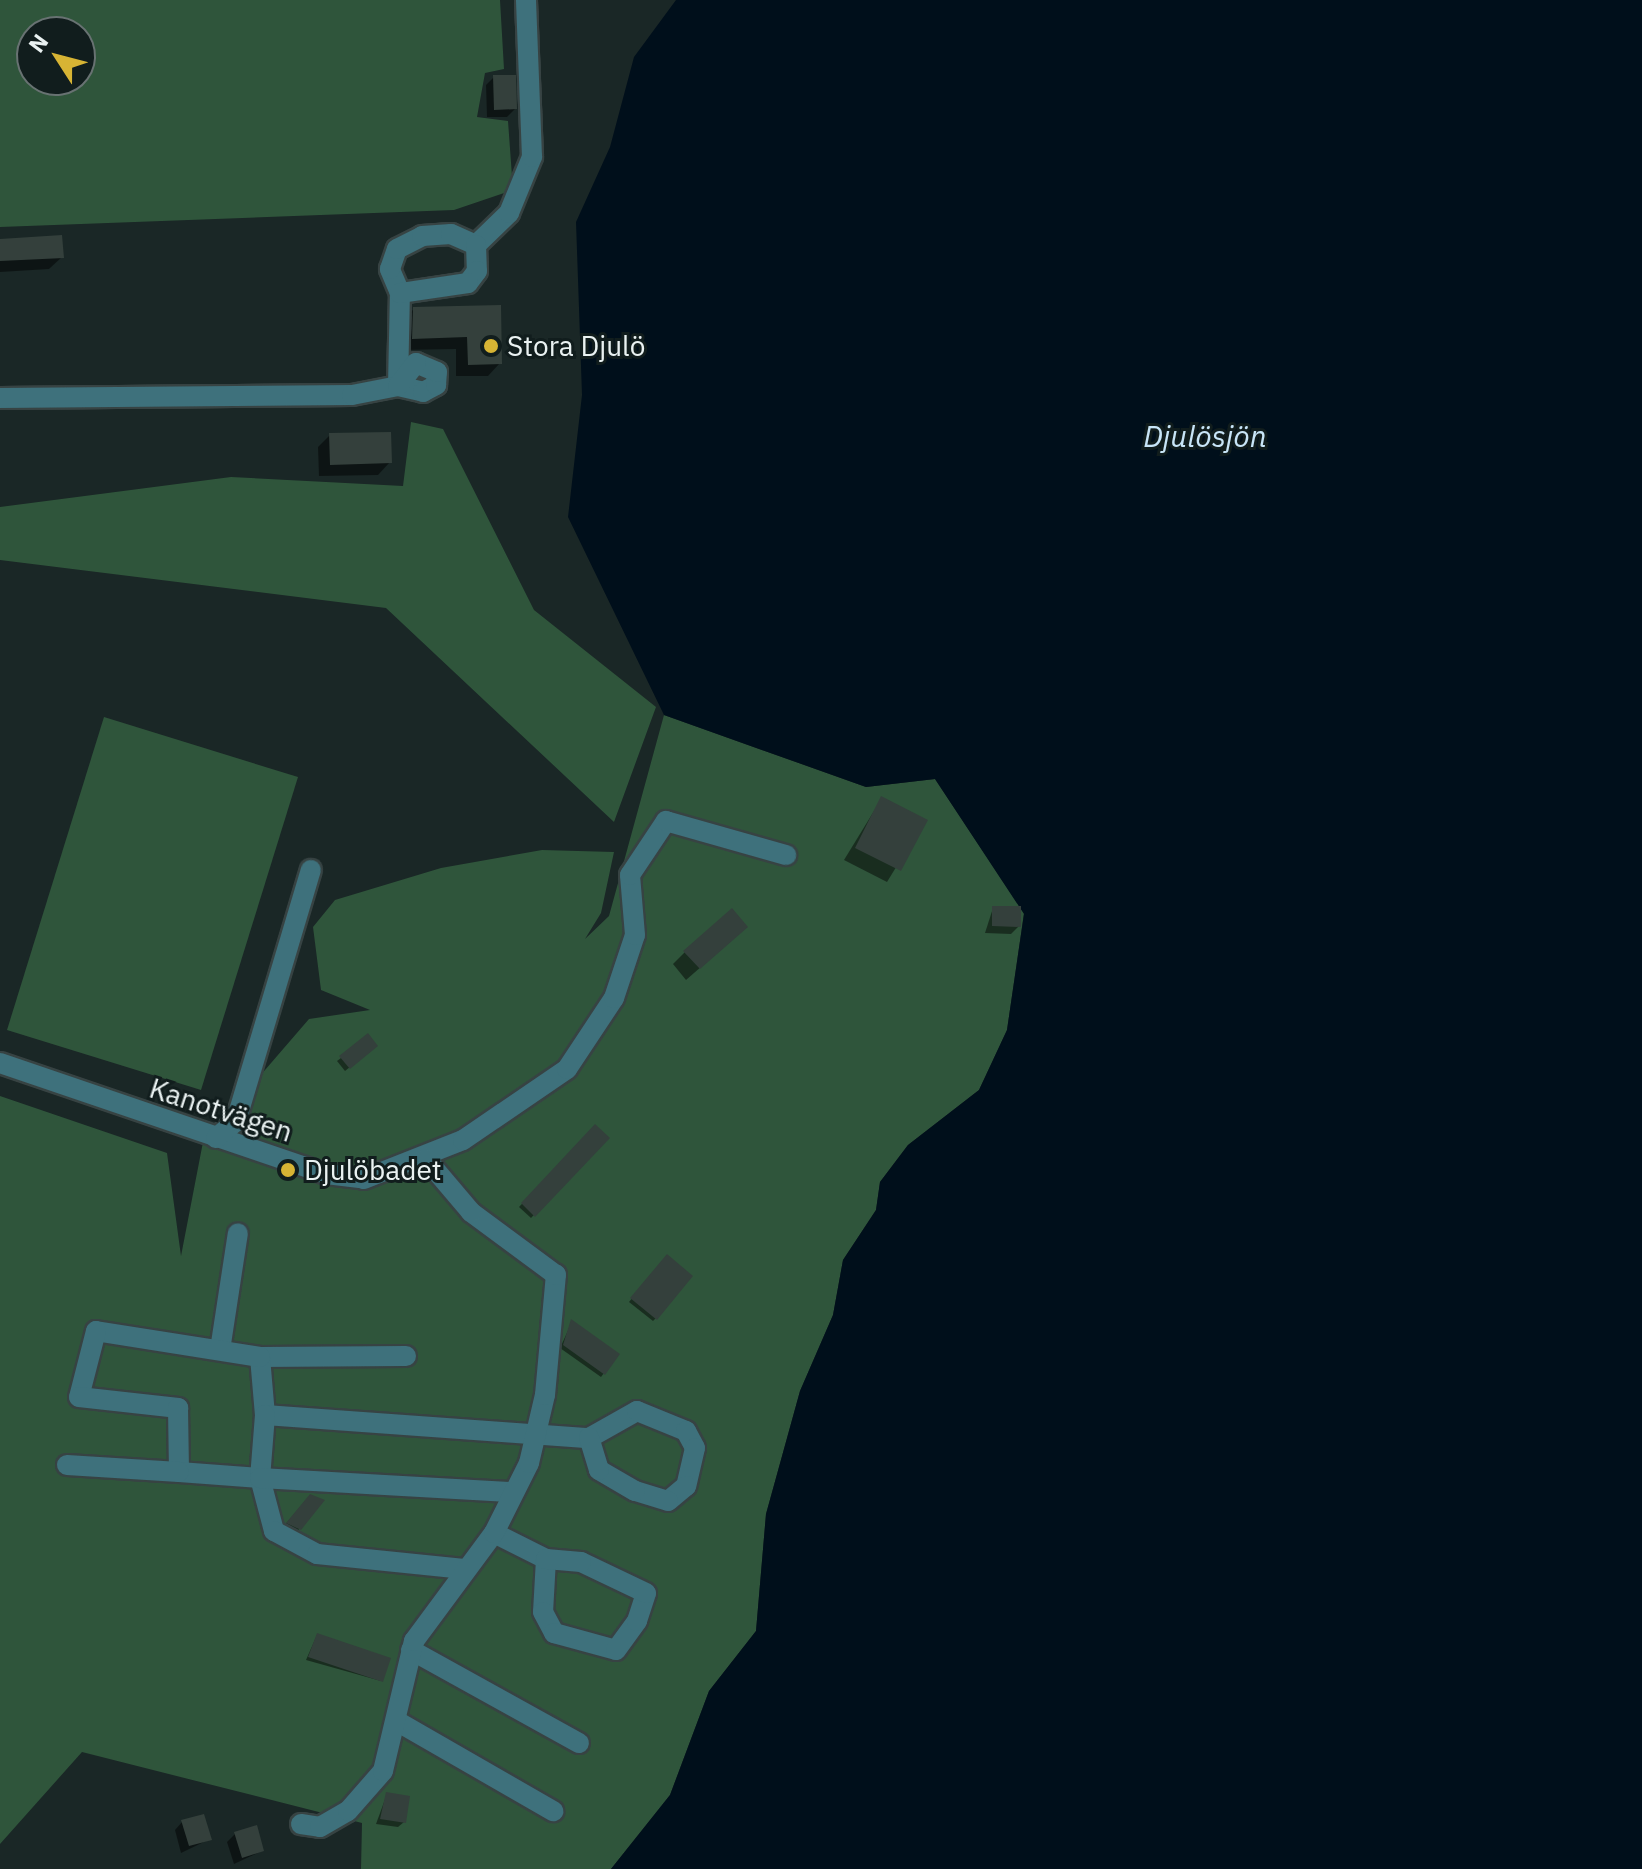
<!DOCTYPE html>
<meta charset="utf-8">
<style>
body{margin:0}
#map{position:relative;width:1642px;height:1869px;overflow:hidden;background:#1a2726;font-family:"IBM Plex Sans",sans-serif}
div>[style]{position:absolute}
[style*='--x']{left:calc(var(--x)*1px);top:calc(var(--y)*1px);width:calc(var(--w)*1px);rotate:calc(var(--a)*1deg)}
.green>*{inset:0;background:#2f553b}
.water>*{inset:0;background:#000f1b}
.shadow>*{inset:0;background:#0007}
.building>*{inset:0;background:#34403c}
.roads{filter:drop-shadow(2px 0 #374343) drop-shadow(-2px 0 #374343) drop-shadow(0 2px #374343) drop-shadow(0 -2px #374343)}
.minor>*{height:20px;margin:-10px;padding:0 10px;transform-origin:10px;border-radius:10px;background:#3e717c}
.dots>*{width:22px;height:22px;translate:-50% -50%;box-sizing:border-box;border:4px solid #111d1d;border-radius:50%}
span{translate:-50% -50%;white-space:nowrap;text-align:center;line-height:1.15;-webkit-text-stroke:6px #111d1d;paint-order:stroke}
.poi-label{font-size:28px;color:#eaf2f2}
.left{translate:0 -50%;text-align:left}
.street-label{font-size:28px;color:#eaf2f2}
.water-label{font-size:30px;color:#c8e5f7;font-style:italic}
.north{position:absolute;left:16px;top:16px;width:80px;height:80px;box-sizing:border-box;background:#111d1d;border:2px solid #687272;border-radius:50%;rotate:306deg;font-size:22px;font-weight:700;line-height:32px;text-align:center;color:#eaf2f2}
.north::after{content:'';display:block;margin:auto;width:28px;height:36px;background:#d7b434;clip-path:polygon(50% 0,100% 100%,50% 72%,0 100%)}
</style>
<div id="map">
<div class="green">
<i style="clip-path:polygon(evenodd,0 0,500px 0,504px 69px,485px 73px,477px 117px,508px 121px,513px 190px,454px 210px,0 227px,0 0,32px 32px,80px 32px,80px 80px,32px 80px,32px 32px)"></i>
<i style="clip-path:polygon(411px 422px,443px 429px,534px 610px,656px 707px,614px 822px,386px 608px,0 560px,0 507px,231px 477px,403px 486px)"></i>
<i style="clip-path:polygon(664px 715px,866px 787px,935px 779px,1024px 913px,1007px 1030px,979px 1090px,908px 1145px,880px 1182px,876px 1210px,843px 1260px,833px 1315px,800px 1391px,766px 1514px,756px 1631px,709px 1691px,670px 1795px,611px 1869px,361px 1869px,362px 1823px,82px 1752px,0 1844px,0 1096px,167px 1153px,181px 1256px,203px 1142px,309px 1019px,370px 1010px,321px 990px,313px 927px,335px 900px,441px 868px,542px 850px,614px 852px,601px 913px,585px 939px,609px 916px)"></i>
<i style="clip-path:polygon(104px 717px,298px 777px,201px 1090px,7px 1030px)"></i>
</div>
<div class="water">
<i style="clip-path:polygon(676px 0,1642px 0,1642px 1869px,611px 1869px,670px 1795px,709px 1691px,756px 1631px,766px 1514px,800px 1391px,833px 1315px,843px 1260px,876px 1210px,880px 1182px,908px 1145px,979px 1090px,1007px 1030px,1024px 914px,935px 779px,866px 787px,664px 715px,568px 517px,582px 395px,576px 222px,610px 147px,634px 57px)"></i>
</div>
<div class="shadow">
<i style="clip-path:polygon(494px 77px,515px 109px,507px 117px,487px 117px,486px 85px)"></i>
<i style="clip-path:polygon(0 241px,62px 257px,49px 269px,0 272px)"></i>
<i style="clip-path:polygon(499px 307px,500px 363px,488px 376px,456px 376px,456px 349px,401px 350px,401px 321px,414px 309px)"></i>
<i style="clip-path:polygon(330px 435px,390px 462px,378px 475px,319px 476px,318px 447px)"></i>
<i style="clip-path:polygon(882px 798px,925px 820px,887px 882px,844px 860px)"></i>
<i style="clip-path:polygon(993px 908px,1019px 926px,1011px 934px,985px 933px)"></i>
<i style="clip-path:polygon(733px 939px,686px 980px,673px 964px,685px 952px)"></i>
<i style="clip-path:polygon(372px 1049px,345px 1071px,337px 1061px,341px 1058px)"></i>
<i style="clip-path:polygon(595px 1127px,607px 1138px,531px 1218px,519px 1207px)"></i>
<i style="clip-path:polygon(667px 1256px,656px 1318px,653px 1321px,629px 1302px)"></i>
<i style="clip-path:polygon(572px 1322px,604px 1373px,601px 1377px,560px 1348px)"></i>
<i style="clip-path:polygon(306px 1500px,322px 1501px,296px 1533px,284px 1526px)"></i>
<i style="clip-path:polygon(317px 1635px,381px 1681px,306px 1660px)"></i>
<i style="clip-path:polygon(387px 1794px,404px 1822px,398px 1827px,376px 1824px)"></i>
<i style="clip-path:polygon(182px 1822px,210px 1839px,181px 1853px,175px 1830px)"></i>
<i style="clip-path:polygon(235px 1834px,262px 1851px,234px 1864px,227px 1842px)"></i>
</div>
<div class="building">
<i style="clip-path:polygon(493px 75px,516px 75px,517px 109px,494px 110px)"></i>
<i style="clip-path:polygon(62px 235px,64px 258px,0 261px,0 239px)"></i>
<i style="clip-path:polygon(501px 305px,502px 364px,468px 365px,467px 337px,412px 339px,413px 307px)"></i>
<i style="clip-path:polygon(391px 432px,392px 463px,330px 465px,329px 433px)"></i>
<i style="clip-path:polygon(881px 796px,928px 820px,901px 871px,855px 848px)"></i>
<i style="clip-path:polygon(992px 906px,1021px 906px,1021px 927px,992px 926px)"></i>
<i style="clip-path:polygon(732px 908px,748px 927px,700px 969px,683px 951px)"></i>
<i style="clip-path:polygon(368px 1033px,378px 1046px,350px 1069px,339px 1056px)"></i>
<i style="clip-path:polygon(595px 1124px,610px 1138px,535px 1217px,521px 1203px)"></i>
<i style="clip-path:polygon(667px 1254px,693px 1276px,657px 1320px,630px 1298px)"></i>
<i style="clip-path:polygon(571px 1319px,620px 1354px,605px 1375px,563px 1345px)"></i>
<i style="clip-path:polygon(310px 1494px,325px 1500px,301px 1530px,286px 1523px)"></i>
<i style="clip-path:polygon(317px 1633px,391px 1658px,383px 1682px,308px 1657px)"></i>
<i style="clip-path:polygon(386px 1792px,410px 1796px,406px 1823px,380px 1819px)"></i>
<i style="clip-path:polygon(204px 1814px,212px 1840px,189px 1846px,181px 1820px)"></i>
<i style="clip-path:polygon(257px 1825px,264px 1851px,242px 1858px,234px 1832px)"></i>
</div>
<div class="roads">
<div class="minor">
<i style="--x:476;--y:245;--w:46;--a:-44.1"></i>
<i style="--x:509;--y:213;--w:61;--a:-67.7"></i>
<i style="--x:532;--y:157;--w:157;--a:-92.2"></i>
<i style="--x:398;--y:386;--w:93;--a:-88.8"></i>
<i style="--x:400;--y:293;--w:26;--a:-113"></i>
<i style="--x:390;--y:269;--w:21;--a:-71"></i>
<i style="--x:397;--y:249;--w:28;--a:-27"></i>
<i style="--x:422;--y:236;--w:29;--a:-4"></i>
<i style="--x:451;--y:234;--w:27;--a:24"></i>
<i style="--x:476;--y:245;--w:26;--a:88"></i>
<i style="--x:477;--y:271;--w:15;--a:127"></i>
<i style="--x:468;--y:283;--w:69;--a:171.6"></i>
<i style="--x:0;--y:398;--w:352;--a:-0.5"></i>
<i style="--x:352;--y:395;--w:47;--a:-11.1"></i>
<i style="--x:398;--y:386;--w:26;--a:13"></i>
<i style="--x:423;--y:392;--w:15;--a:-28"></i>
<i style="--x:436;--y:385;--w:13;--a:-86"></i>
<i style="--x:437;--y:372;--w:23;--a:-157"></i>
<i style="--x:416;--y:363;--w:29;--a:128"></i>
<i style="--x:0;--y:1063;--w:344;--a:18.8"></i>
<i style="--x:326;--y:1174;--w:38;--a:7"></i>
<i style="--x:364;--y:1179;--w:106;--a:-21.5"></i>
<i style="--x:463;--y:1140;--w:126;--a:-34.3"></i>
<i style="--x:567;--y:1069;--w:85;--a:-56.5"></i>
<i style="--x:614;--y:998;--w:66;--a:-71.6"></i>
<i style="--x:635;--y:935;--w:60;--a:-94.8"></i>
<i style="--x:630;--y:875;--w:65;--a:-56.3"></i>
<i style="--x:666;--y:821;--w:125;--a:15.8"></i>
<i style="--x:216;--y:1138;--w:26;--a:-40"></i>
<i style="--x:236;--y:1121;--w:262;--a:-73.4"></i>
<i style="--x:220;--y:1350;--w:118;--a:-81.3"></i>
<i style="--x:406;--y:1356;--w:146;--a:179.6"></i>
<i style="--x:260;--y:1357;--w:58;--a:85.1"></i>
<i style="--x:265;--y:1415;--w:325;--a:4.1"></i>
<i style="--x:589;--y:1438;--w:55;--a:-29.4"></i>
<i style="--x:637;--y:1411;--w:53;--a:22.2"></i>
<i style="--x:686;--y:1431;--w:19;--a:62"></i>
<i style="--x:695;--y:1448;--w:39;--a:103"></i>
<i style="--x:686;--y:1486;--w:23;--a:140"></i>
<i style="--x:668;--y:1501;--w:34;--a:-163"></i>
<i style="--x:635;--y:1491;--w:42;--a:-149.7"></i>
<i style="--x:599;--y:1470;--w:34;--a:-107"></i>
<i style="--x:260;--y:1357;--w:166;--a:-171"></i>
<i style="--x:96;--y:1331;--w:68;--a:104.4"></i>
<i style="--x:79;--y:1397;--w:100;--a:6.3"></i>
<i style="--x:178;--y:1408;--w:64;--a:89.1"></i>
<i style="--x:179;--y:1472;--w:81;--a:4.2"></i>
<i style="--x:260;--y:1478;--w:55;--a:75.2"></i>
<i style="--x:274;--y:1531;--w:49;--a:28.1"></i>
<i style="--x:317;--y:1554;--w:148;--a:5.8"></i>
<i style="--x:265;--y:1415;--w:63;--a:94.5"></i>
<i style="--x:260;--y:1478;--w:254;--a:3.2"></i>
<i style="--x:67;--y:1465;--w:112;--a:3.6"></i>
<i style="--x:494;--y:1533;--w:58;--a:26.6"></i>
<i style="--x:546;--y:1559;--w:53;--a:93.2"></i>
<i style="--x:543;--y:1612;--w:24;--a:62"></i>
<i style="--x:554;--y:1633;--w:64;--a:15.3"></i>
<i style="--x:616;--y:1650;--w:36;--a:-54"></i>
<i style="--x:637;--y:1621;--w:29;--a:-72"></i>
<i style="--x:646;--y:1593;--w:72;--a:-154.5"></i>
<i style="--x:581;--y:1562;--w:35;--a:-175"></i>
<i style="--x:411;--y:1650;--w:192;--a:29"></i>
<i style="--x:400;--y:1723;--w:177;--a:29.9"></i>
<i style="--x:301;--y:1824;--w:19;--a:9"></i>
<i style="--x:320;--y:1827;--w:32;--a:-30"></i>
<i style="--x:348;--y:1811;--w:53;--a:-48.8"></i>
<i style="--x:383;--y:1771;--w:134;--a:-76.6"></i>
<i style="--x:414;--y:1641;--w:134;--a:-53.5"></i>
<i style="--x:494;--y:1533;--w:78;--a:-63.4"></i>
<i style="--x:529;--y:1463;--w:70;--a:-76.8"></i>
<i style="--x:545;--y:1395;--w:121;--a:-84.8"></i>
<i style="--x:556;--y:1275;--w:106;--a:-143.5"></i>
<i style="--x:471;--y:1212;--w:70;--a:-130.3"></i>
</div>
</div>
<div class="dots">
<i style="left:491px;top:346px;background:#d7b434"></i>
<i style="left:288px;top:1170px;background:#d7b434"></i>
</div>
<div class="poi-label">
<span class="left" style="left:507px;top:346px">Stora Djulö</span>
<span class="left" style="left:304px;top:1170px">Djulöbadet</span>
</div>
<div class="street-label">
<span style="left:221px;top:1110px;rotate:18deg">Kanotvägen</span>
</div>
<div class="water-label">
<span style="left:1205px;top:436px">Djulösjön</span>
</div>
<div class="north">N</div>
</div>
